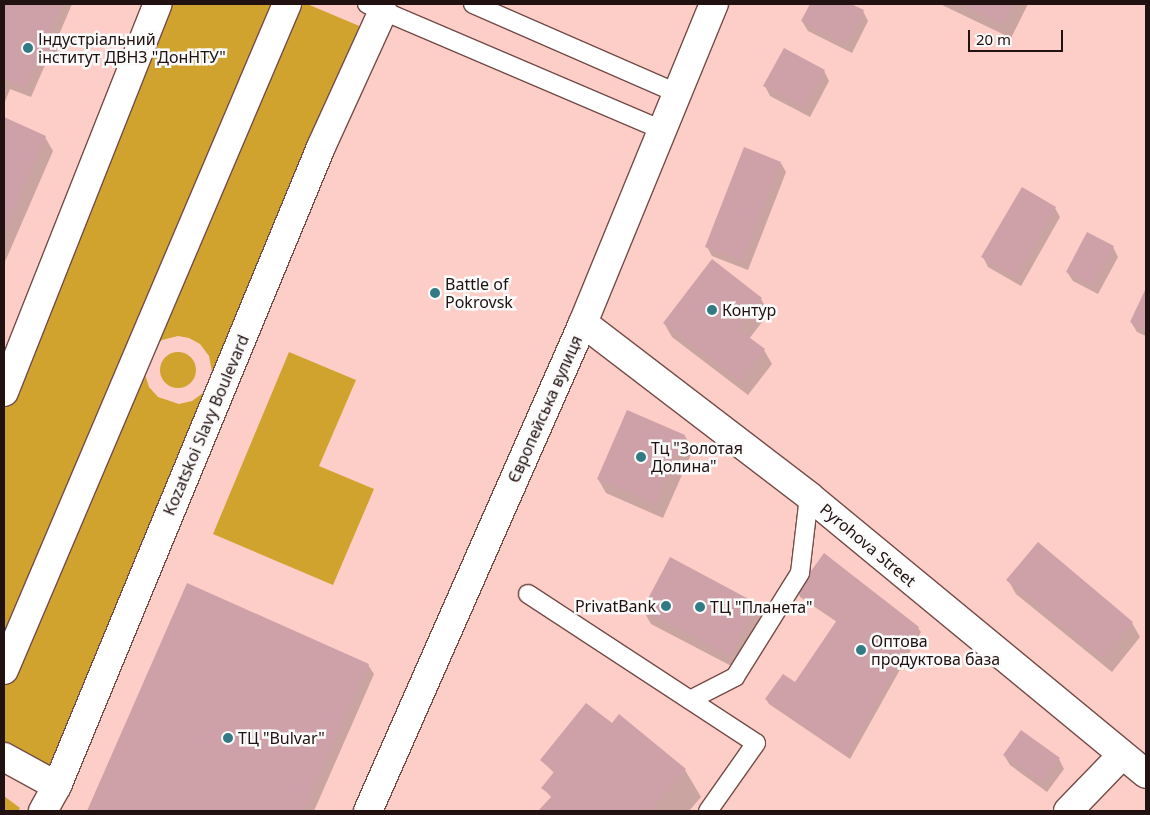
<!DOCTYPE html>
<meta charset="utf-8">
<style>
body{margin:0}
#map{position:relative;width:1150px;height:815px;overflow:hidden;background:#fdcdc8;font-family:"Noto Sans",sans-serif}
div>[style]{position:absolute}
[style*='--x']{left:calc(var(--x)*1px);top:calc(var(--y)*1px);width:calc(var(--w)*1px);rotate:calc(var(--a)*1deg)}
.green>*{inset:0;background:#d0a32f}
.round{border-radius:50%}
.shadow>*{inset:0;background:#0003}
.building>*{inset:0;background:#cea1a9}
.roads{filter:drop-shadow(1px 0 #744c48) drop-shadow(-1px 0 #744c48) drop-shadow(0 1px #744c48) drop-shadow(0 -1px #744c48)}
.lane>*{height:18px;margin:-9px;padding:0 9px;transform-origin:9px;border-radius:9px;background:#fff}
.street>*{height:28px;margin:-14px;padding:0 14px;transform-origin:14px;border-radius:14px;background:#fff}
.secondary>*{height:28px;margin:-14px;padding:0 14px;transform-origin:14px;border-radius:14px;background:#fff}
.dots>*{width:14px;height:14px;translate:-50% -50%;box-sizing:border-box;border:2px solid #fbfbfb;border-radius:50%}
span{translate:-50% -50%;white-space:nowrap;text-align:center;line-height:1.15;-webkit-text-stroke:5px #fbfbfb;paint-order:stroke}
.poi-label{font-size:16px;color:#211110}
.left{translate:0 -50%;text-align:left}
.right{translate:-100% -50%;text-align:right}
.street-label{font-size:16px;color:#211110}
.frame{position:absolute;inset:0;border:5px solid #211110;pointer-events:none}
.scale{position:absolute;left:968px;top:30px;width:95px;height:22px;box-sizing:border-box;border:2px solid #211110;border-top:0;padding-left:6px;font-size:15px;line-height:18px;white-space:nowrap;color:#211110;-webkit-text-stroke:4px #fbfbfb;paint-order:stroke}
</style>
<div id="map">
<div class="green">
<i style="clip-path:polygon(evenodd,165px 4px,307px 4px,369px 30px,57px 786px,4px 757px,4px 399px,165px 4px,178px 336px,189px 338px,200px 344px,209px 356px,212px 372px,203px 393px,192px 401px,179px 404px,158px 397px,149px 387px,145px 374px,156px 345px,162px 340px,178px 336px)"></i>
<i style="clip-path:polygon(289px 352px,356px 380px,319px 466px,374px 489px,333px 585px,213px 534px)"></i>
<i class="round" style="left:160px;top:352px;width:36px;height:36px"></i>
<i style="clip-path:polygon(4px 796px,20px 808px,18px 811px,4px 811px)"></i>
</div>
<div class="shadow">
<i style="clip-path:polygon(4px 4px,72px 4px,55px 44px,59px 54px,55px 63px,45px 65px,31px 97px,10px 89px,4px 104px)"></i>
<i style="clip-path:polygon(811px 4px,848px 4px,863px 11px,868px 21px,852px 53px,808px 31px,802px 21px)"></i>
<i style="clip-path:polygon(940px 4px,1028px 4px,1011px 38px)"></i>
<i style="clip-path:polygon(824px 71px,829px 81px,810px 117px,770px 96px,765px 86px)"></i>
<i style="clip-path:polygon(4px 119px,45px 137px,53px 151px,4px 264px)"></i>
<i style="clip-path:polygon(781px 163px,786px 172px,748px 270px,712px 256px,707px 247px)"></i>
<i style="clip-path:polygon(1055px 208px,1060px 217px,1021px 286px,988px 267px,983px 257px)"></i>
<i style="clip-path:polygon(1113px 247px,1118px 257px,1098px 294px,1073px 281px,1067px 272px)"></i>
<i style="clip-path:polygon(1146px 291px,1146px 336px,1137px 332px,1131px 322px)"></i>
<i style="clip-path:polygon(761px 299px,769px 313px,749px 339px,764px 350px,772px 364px,748px 395px,672px 337px,664px 323px)"></i>
<i style="clip-path:polygon(685px 436px,693px 450px,663px 518px,606px 493px,598px 479px)"></i>
<i style="clip-path:polygon(1008px 580px,1132px 623px,1140px 637px,1112px 672px,1016px 594px)"></i>
<i style="clip-path:polygon(188px 585px,368px 665px,374px 674px,314px 811px,88px 811px)"></i>
<i style="clip-path:polygon(798px 592px,918px 628px,921px 632px,850px 759px,769px 704px,766px 699px,795px 684px,837px 622px,800px 597px)"></i>
<i style="clip-path:polygon(757px 605px,766px 619px,739px 670px,651px 624px,643px 610px)"></i>
<i style="clip-path:polygon(619px 716px,685px 770px,701px 797px,689px 811px,540px 811px,552px 798px,543px 788px,554px 773px,542px 760px,612px 725px)"></i>
<i style="clip-path:polygon(1004px 755px,1059px 759px,1064px 769px,1047px 792px,1010px 765px)"></i>
</div>
<div class="building">
<i style="clip-path:polygon(4px 4px,62px 4px,50px 33px,54px 44px,50px 53px,40px 55px,25px 88px,4px 79px)"></i>
<i style="clip-path:polygon(810px 4px,851px 4px,864px 10px,847px 44px,801px 21px)"></i>
<i style="clip-path:polygon(960px 4px,1014px 4px,1003px 25px)"></i>
<i style="clip-path:polygon(784px 48px,825px 70px,805px 108px,763px 86px)"></i>
<i style="clip-path:polygon(4px 117px,46px 136px,4px 232px)"></i>
<i style="clip-path:polygon(744px 147px,781px 162px,743px 261px,705px 247px)"></i>
<i style="clip-path:polygon(1022px 187px,1056px 207px,1016px 277px,981px 257px)"></i>
<i style="clip-path:polygon(1087px 232px,1114px 246px,1093px 286px,1066px 272px)"></i>
<i style="clip-path:polygon(712px 259px,762px 298px,738px 329px,765px 349px,740px 382px,663px 323px)"></i>
<i style="clip-path:polygon(1146px 288px,1146px 330px,1130px 322px)"></i>
<i style="clip-path:polygon(627px 410px,685px 435px,655px 504px,597px 479px)"></i>
<i style="clip-path:polygon(1038px 542px,1133px 622px,1103px 659px,1006px 580px)"></i>
<i style="clip-path:polygon(824px 553px,919px 627px,847px 756px,765px 699px,783px 674px,795px 682px,837px 620px,796px 592px)"></i>
<i style="clip-path:polygon(670px 557px,758px 604px,730px 657px,642px 610px)"></i>
<i style="clip-path:polygon(187px 583px,369px 664px,304px 811px,87px 811px)"></i>
<i style="clip-path:polygon(586px 703px,612px 723px,619px 714px,686px 769px,651px 811px,538px 811px,552px 796px,541px 788px,554px 772px,540px 760px)"></i>
<i style="clip-path:polygon(1021px 730px,1060px 758px,1041px 783px,1003px 755px)"></i>
</div>
<div class="roads">
<div class="lane">
<i style="--x:367;--y:4;--w:321;--a:23.1"></i>
<i style="--x:473;--y:4;--w:223;--a:23.6"></i>
<i style="--x:528;--y:594;--w:272;--a:33.2"></i>
<i style="--x:756;--y:743;--w:83;--a:125.2"></i>
<i style="--x:690;--y:700;--w:51;--a:-27.1"></i>
<i style="--x:735;--y:677;--w:123;--a:-58"></i>
<i style="--x:800;--y:573;--w:78;--a:-83.3"></i>
</div>
<div class="street">
<i style="--x:583;--y:323;--w:285;--a:37.4"></i>
<i style="--x:809;--y:496;--w:437;--a:39.5"></i>
<i style="--x:4;--y:392;--w:417;--a:-68.4"></i>
<i style="--x:4;--y:670;--w:724;--a:-66.98"></i>
<i style="--x:4;--y:757;--w:60;--a:28.7"></i>
<i style="--x:57;--y:786;--w:691;--a:-67.55"></i>
<i style="--x:321;--y:147;--w:149;--a:-65.5"></i>
<i style="--x:43;--y:811;--w:29;--a:-61"></i>
<i style="--x:1068;--y:811;--w:78;--a:-46"></i>
</div>
<div class="secondary">
<i style="--x:368;--y:811;--w:533;--a:-66.22"></i>
<i style="--x:583;--y:323;--w:345;--a:-67.7"></i>
</div>
</div>
<div class="dots">
<i style="left:28px;top:48px;background:#337b84"></i>
<i style="left:435px;top:293px;background:#337b84"></i>
<i style="left:712px;top:310px;background:#337b84"></i>
<i style="left:641px;top:457px;background:#337b84"></i>
<i style="left:666px;top:606px;background:#337b84"></i>
<i style="left:700px;top:607px;background:#337b84"></i>
<i style="left:861px;top:650px;background:#337b84"></i>
<i style="left:228px;top:738px;background:#337b84"></i>
</div>
<div class="poi-label">
<span class="left" style="left:38px;top:48px">Індустріальний<br>інститут ДВНЗ "ДонНТУ"</span>
<span class="left" style="left:445px;top:293px">Battle of<br>Pokrovsk</span>
<span class="left" style="left:722px;top:310px">Контур</span>
<span class="left" style="left:651px;top:457px">Тц "Золотая<br>Долина"</span>
<span class="right" style="left:656px;top:606px">PrivatBank</span>
<span class="left" style="left:710px;top:607px">ТЦ "Планета"</span>
<span class="left" style="left:871px;top:650px">Оптова<br>продуктова база</span>
<span class="left" style="left:238px;top:738px">ТЦ "Bulvar"</span>
</div>
<div class="street-label">
<span style="left:545px;top:409px;rotate:-66deg">Європейська вулиця</span>
<span style="left:206px;top:425px;rotate:-67deg">Kozatskoi Slavy Boulevard</span>
<span style="left:868px;top:545px;rotate:40deg">Pyrohova Street</span>
</div>
<div class="frame"></div>
<div class="scale">20 m</div>
</div>
